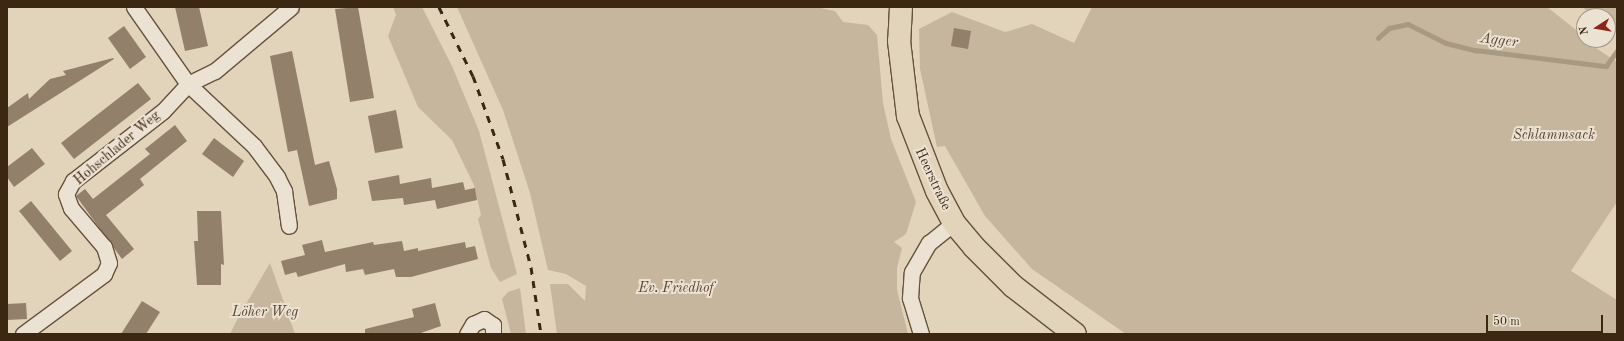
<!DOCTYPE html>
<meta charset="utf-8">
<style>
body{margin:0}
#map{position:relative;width:1624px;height:341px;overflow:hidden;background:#e2d3bb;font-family:"Old Standard TT",serif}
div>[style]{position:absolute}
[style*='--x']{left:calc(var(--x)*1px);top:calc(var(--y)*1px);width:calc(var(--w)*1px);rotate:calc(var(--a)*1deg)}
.green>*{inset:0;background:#c6b69e}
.stream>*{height:4.5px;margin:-2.25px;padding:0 2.25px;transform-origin:2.25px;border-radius:2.25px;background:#aa9982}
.building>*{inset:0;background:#92806a}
.roads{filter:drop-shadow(1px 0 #66523c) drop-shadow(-1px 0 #66523c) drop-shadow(0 1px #66523c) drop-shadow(0 -1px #66523c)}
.street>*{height:15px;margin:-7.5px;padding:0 7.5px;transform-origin:7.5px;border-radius:7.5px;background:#ece2d3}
.primary>*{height:22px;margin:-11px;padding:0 11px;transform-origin:11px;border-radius:11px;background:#e2d3bb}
.rail>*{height:3px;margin-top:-1.5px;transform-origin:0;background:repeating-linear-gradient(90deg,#3c2712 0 7px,transparent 0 14px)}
span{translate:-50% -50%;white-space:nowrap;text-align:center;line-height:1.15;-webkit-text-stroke:4px #ece2d3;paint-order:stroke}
.park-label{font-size:14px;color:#58442e;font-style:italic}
.street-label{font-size:14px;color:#3c2712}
.water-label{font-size:15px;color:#5d4934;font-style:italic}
.frame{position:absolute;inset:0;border:8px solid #3c2712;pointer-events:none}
.north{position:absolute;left:1576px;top:8px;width:40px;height:40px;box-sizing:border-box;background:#ece2d3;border:1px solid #a69786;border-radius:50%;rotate:258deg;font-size:11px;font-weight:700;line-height:16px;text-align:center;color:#3c2712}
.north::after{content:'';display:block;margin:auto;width:14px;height:18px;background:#8f2418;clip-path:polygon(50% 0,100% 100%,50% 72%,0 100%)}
.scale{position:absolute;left:1486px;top:315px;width:117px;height:18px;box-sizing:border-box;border:2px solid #3c2712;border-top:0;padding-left:5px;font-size:12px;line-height:14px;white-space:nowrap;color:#3c2712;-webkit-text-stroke:3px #ece2d3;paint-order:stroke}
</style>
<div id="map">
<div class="green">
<i style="clip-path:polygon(393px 7px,422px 7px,452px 66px,479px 131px,517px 274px,500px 282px,491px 268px,478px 219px,481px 215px,474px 185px,452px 140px,418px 107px,388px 36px,396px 15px)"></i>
<i style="clip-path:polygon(457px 7px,815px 7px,835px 11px,843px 22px,868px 25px,877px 35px,883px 103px,891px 139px,916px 202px,906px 234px,894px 242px,902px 248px,897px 268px,897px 290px,908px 334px,557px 334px,550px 284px,568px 284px,585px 301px,586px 286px,566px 274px,548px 270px,530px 193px,503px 110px)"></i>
<i style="clip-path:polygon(1092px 7px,1547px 7px,1584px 36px,1584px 40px,1617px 62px,1617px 202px,1571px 271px,1617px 300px,1617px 334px,1126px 334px,1032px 269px,985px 216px,945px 146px,937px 147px,920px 69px,919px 29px,952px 12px,1005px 32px,1032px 24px,1074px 43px)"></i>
<i style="clip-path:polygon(1582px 7px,1617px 7px,1617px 33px,1608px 26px,1608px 16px,1594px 16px)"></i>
<i style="clip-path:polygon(270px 263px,295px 334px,230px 334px,239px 316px)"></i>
<i style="clip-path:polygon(520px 288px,526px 334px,511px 334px,502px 299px,508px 292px)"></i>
</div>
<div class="stream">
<i style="--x:1378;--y:38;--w:15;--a:-42"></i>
<i style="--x:1389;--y:28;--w:19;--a:-12"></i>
<i style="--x:1408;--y:24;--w:42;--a:26.6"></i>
<i style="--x:1446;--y:43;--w:30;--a:14"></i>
<i style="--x:1475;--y:50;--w:132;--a:7"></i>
<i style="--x:1606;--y:66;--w:19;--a:-54"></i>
</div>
<div class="building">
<i style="clip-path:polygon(175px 7px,199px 7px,208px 46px,185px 51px)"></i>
<i style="clip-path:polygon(358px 7px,374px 98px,350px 102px,335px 9px)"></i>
<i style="clip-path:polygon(124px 26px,146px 57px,130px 69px,108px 38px)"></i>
<i style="clip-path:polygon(954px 28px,971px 31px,968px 49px,951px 46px)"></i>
<i style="clip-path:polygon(292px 51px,315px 165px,329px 161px,337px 189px,337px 199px,309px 206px,297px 150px,288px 152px,270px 56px)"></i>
<i style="clip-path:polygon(113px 58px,114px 59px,7px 127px,7px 108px,28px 93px,29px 99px,50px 79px,66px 75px,63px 71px)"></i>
<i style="clip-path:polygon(138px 83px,151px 99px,74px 159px,61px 143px)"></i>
<i style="clip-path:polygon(396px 110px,403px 148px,375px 153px,368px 116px)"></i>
<i style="clip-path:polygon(175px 125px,187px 141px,140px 179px,144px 185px,106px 215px,134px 249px,122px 259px,76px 196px,85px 189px,93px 199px,150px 154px,145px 149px)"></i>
<i style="clip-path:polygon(214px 138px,244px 161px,233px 177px,202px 154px)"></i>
<i style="clip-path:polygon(32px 148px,45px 164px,14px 187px,7px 177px,7px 167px)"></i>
<i style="clip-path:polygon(399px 175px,400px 184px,431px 178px,432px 188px,463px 182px,465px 190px,475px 188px,477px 200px,437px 209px,435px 200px,404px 205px,403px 198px,372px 201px,368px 181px)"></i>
<i style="clip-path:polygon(31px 201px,72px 251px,60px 261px,19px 211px)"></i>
<i style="clip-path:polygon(197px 211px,221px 211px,224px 265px,221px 264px,221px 285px,197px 285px,194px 241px,198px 241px)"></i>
<i style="clip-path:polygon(322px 240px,325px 252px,373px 242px,374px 245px,402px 241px,404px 251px,418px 248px,418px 251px,465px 242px,466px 248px,475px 246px,478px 259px,411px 277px,396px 277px,394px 269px,365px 275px,363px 269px,346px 272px,345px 264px,298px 277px,296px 272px,285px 275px,281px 261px,305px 255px,302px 245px)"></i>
<i style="clip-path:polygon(142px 301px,160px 312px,146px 334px,121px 334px)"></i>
<i style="clip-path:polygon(26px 303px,27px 319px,7px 320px,7px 304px)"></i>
<i style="clip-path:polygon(435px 303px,441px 326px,418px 334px,365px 334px,365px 329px,414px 317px,412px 309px)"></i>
</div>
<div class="roads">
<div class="street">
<i style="--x:134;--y:7;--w:94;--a:55"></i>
<i style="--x:188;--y:84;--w:91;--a:43.2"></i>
<i style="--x:254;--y:146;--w:39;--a:53"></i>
<i style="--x:277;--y:177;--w:16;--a:63"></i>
<i style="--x:284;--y:191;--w:35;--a:82"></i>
<i style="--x:23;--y:334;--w:101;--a:-36.5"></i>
<i style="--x:104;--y:274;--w:12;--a:-66"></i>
<i style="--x:109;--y:263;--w:17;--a:-107"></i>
<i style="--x:104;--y:247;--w:51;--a:-130.2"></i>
<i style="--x:71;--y:208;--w:15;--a:-110"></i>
<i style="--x:66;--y:194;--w:15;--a:-62"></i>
<i style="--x:73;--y:181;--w:114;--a:-37.9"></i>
<i style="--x:163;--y:111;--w:37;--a:-47"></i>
<i style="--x:188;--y:84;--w:30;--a:-26"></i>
<i style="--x:215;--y:71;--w:99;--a:-40.1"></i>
<i style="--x:467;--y:334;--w:12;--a:-59"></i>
<i style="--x:473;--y:324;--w:12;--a:-24"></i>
<i style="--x:484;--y:319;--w:11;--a:34"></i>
<i style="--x:493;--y:325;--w:9;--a:90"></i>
<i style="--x:921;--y:334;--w:38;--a:-107"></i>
<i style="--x:910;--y:298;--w:26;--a:-86"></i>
<i style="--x:912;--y:272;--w:34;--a:-60"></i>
<i style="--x:929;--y:243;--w:32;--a:-39"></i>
</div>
<div class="primary">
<i style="--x:901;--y:7;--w:34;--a:93"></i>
<i style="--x:899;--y:41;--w:76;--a:83.2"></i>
<i style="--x:908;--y:116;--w:80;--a:68.9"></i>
<i style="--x:937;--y:191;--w:36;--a:62"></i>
<i style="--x:954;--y:223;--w:31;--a:50"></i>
<i style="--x:974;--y:247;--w:55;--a:45"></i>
<i style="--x:1013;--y:286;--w:78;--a:37.7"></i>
</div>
</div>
<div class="rail">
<i style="--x:439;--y:7;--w:77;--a:63.8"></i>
<i style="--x:473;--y:76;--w:88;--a:70.1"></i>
<i style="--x:503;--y:159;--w:112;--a:75.5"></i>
<i style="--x:531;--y:267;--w:68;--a:81.5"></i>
</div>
<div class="park-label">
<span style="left:1554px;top:135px">Schlammsack</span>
<span style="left:676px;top:288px">Ev. Friedhof</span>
<span style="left:265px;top:312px">Löher Weg</span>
</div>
<div class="street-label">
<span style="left:117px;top:148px;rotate:-40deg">Hohschlader Weg</span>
<span style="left:933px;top:179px;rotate:65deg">Heerstraße</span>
</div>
<div class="water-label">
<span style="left:1499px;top:41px;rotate:7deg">Agger</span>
</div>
<div class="frame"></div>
<div class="north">N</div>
<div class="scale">50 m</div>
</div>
